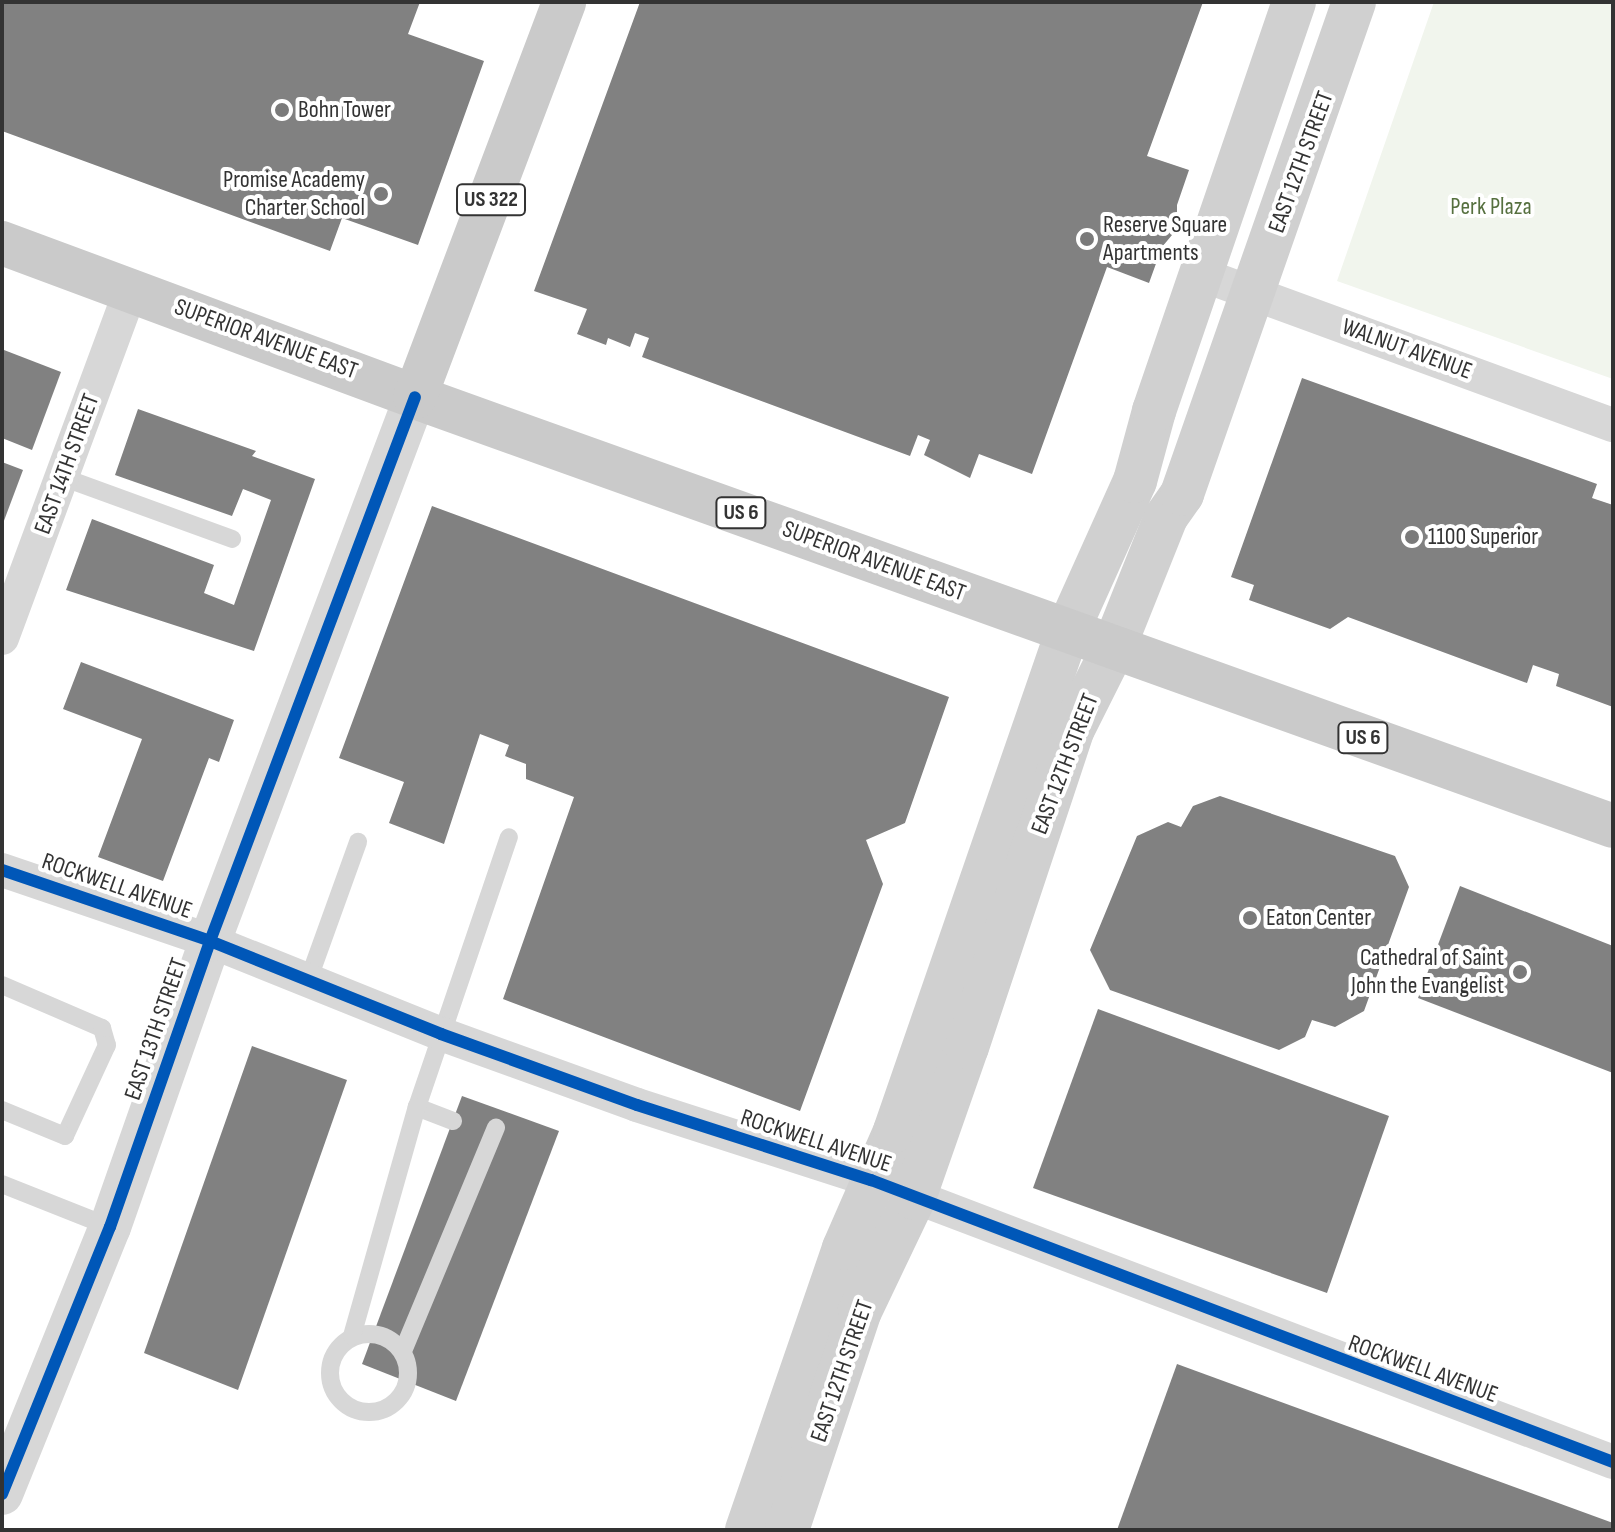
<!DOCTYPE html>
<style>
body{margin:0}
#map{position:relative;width:1615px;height:1532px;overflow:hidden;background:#fff;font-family:"Sofia Sans Condensed",sans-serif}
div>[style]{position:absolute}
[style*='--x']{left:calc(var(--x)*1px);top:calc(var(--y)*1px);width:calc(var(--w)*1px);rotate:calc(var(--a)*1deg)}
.green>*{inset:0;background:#f1f5ed}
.building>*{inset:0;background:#818181}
.service>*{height:18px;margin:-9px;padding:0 9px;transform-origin:9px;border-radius:9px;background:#d7d7d7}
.service>.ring{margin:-9px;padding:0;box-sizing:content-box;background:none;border:18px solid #d7d7d7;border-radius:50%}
.minor>*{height:34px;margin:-17px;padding:0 17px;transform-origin:17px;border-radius:17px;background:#d7d7d7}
.tertiary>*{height:42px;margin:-21px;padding:0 21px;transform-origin:21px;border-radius:21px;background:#d7d7d7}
.secondary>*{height:44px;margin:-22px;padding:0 22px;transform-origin:22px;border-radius:22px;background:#d0d0d0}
.primary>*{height:44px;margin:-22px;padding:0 22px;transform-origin:22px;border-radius:22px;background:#cacaca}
.cycleway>*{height:12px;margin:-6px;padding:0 6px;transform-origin:6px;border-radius:6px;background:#0057b8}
.dots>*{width:22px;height:22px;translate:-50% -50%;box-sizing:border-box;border:4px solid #fff;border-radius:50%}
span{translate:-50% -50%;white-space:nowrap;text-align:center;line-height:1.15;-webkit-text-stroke:8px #fff;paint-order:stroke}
.shield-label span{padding:2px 6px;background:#fff;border:2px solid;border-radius:6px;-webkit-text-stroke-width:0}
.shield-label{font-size:22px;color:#333;font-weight:700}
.poi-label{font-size:24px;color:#333}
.left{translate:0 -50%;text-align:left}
.right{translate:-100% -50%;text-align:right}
.street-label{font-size:24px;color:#333}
.park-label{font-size:24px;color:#56703f}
.frame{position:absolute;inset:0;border:4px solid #333;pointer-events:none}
</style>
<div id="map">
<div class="green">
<i style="clip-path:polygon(1434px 2px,1613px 2px,1613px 379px,1337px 281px)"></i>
</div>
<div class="building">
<i style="clip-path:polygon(2px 2px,420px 2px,408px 34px,484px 61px,418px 245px,342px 218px,330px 251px,2px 131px)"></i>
<i style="clip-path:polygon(640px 2px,1203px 2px,1147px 156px,1189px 170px,1177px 205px,1177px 229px,1162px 247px,1149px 283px,1107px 267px,1032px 474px,979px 454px,970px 478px,924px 455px,930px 440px,918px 435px,910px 456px,642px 357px,649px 338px,635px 333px,630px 347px,608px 338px,606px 345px,577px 334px,587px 309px,534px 291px)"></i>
<i style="clip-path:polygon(4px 350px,61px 372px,32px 450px,2px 438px)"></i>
<i style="clip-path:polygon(1302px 378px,1597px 484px,1592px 498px,1613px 505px,1613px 707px,1556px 686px,1559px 674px,1533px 665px,1527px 683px,1348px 617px,1330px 629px,1249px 600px,1254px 585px,1231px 577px)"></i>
<i style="clip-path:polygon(138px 409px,256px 451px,252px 456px,315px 479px,254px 651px,66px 590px,92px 519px,214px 565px,204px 593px,234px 605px,271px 500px,243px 489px,232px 516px,115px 475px)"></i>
<i style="clip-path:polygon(2px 462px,23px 470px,2px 526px)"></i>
<i style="clip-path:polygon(432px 506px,949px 697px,905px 823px,866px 840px,883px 884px,800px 1111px,503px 999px,574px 797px,526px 779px,526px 764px,505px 756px,509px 745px,480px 734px,444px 844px,389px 823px,404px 782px,339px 758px)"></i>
<i style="clip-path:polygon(81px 662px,234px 720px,219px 762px,209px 758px,163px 881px,98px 857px,142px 739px,63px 709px)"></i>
<i style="clip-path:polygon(1220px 796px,1395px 856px,1409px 887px,1364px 1011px,1335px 1027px,1312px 1020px,1305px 1037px,1279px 1050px,1110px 990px,1090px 950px,1137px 836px,1168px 822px,1181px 827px,1193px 806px)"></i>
<i style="clip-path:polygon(1460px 886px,1613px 946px,1613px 1073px,1418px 998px)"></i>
<i style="clip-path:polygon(1098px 1009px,1389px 1116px,1327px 1293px,1033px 1188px)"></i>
<i style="clip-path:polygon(252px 1046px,347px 1080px,238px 1390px,144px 1353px)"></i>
<i style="clip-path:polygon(462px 1096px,559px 1131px,456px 1401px,362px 1364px)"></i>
<i style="clip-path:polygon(1177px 1364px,1613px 1523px,1613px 1530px,1117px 1530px)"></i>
</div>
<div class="service">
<i style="--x:62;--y:477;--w:181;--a:20"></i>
<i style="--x:308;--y:981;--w:148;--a:-70.2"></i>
<i style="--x:2;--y:985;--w:109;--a:23.3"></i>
<i style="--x:102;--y:1028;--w:18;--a:74"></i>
<i style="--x:107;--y:1045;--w:100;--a:114.8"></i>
<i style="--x:65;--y:1136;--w:68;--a:-157.6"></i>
<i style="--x:453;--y:1121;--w:39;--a:-159"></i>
<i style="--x:417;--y:1107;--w:285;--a:-71.2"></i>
<i style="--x:2;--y:1184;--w:116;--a:21.7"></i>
<i class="ring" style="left:330px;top:1334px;width:60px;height:60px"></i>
<i style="--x:352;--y:1336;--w:238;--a:-74.2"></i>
<i style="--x:403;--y:1351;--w:242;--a:-67.4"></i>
</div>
<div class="minor">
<i style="--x:1200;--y:274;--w:440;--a:20.1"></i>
<i style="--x:2;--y:638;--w:371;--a:-69.7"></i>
<i style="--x:2;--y:870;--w:220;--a:18.8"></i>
<i style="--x:210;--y:941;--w:249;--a:21.9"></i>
<i style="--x:441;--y:1034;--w:208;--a:19.9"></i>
<i style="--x:637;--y:1105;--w:246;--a:17.8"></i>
<i style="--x:871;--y:1180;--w:794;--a:20.81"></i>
</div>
<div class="tertiary">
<i style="--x:2;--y:1494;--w:288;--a:-68"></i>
<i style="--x:110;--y:1227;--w:303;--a:-70.7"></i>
<i style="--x:210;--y:941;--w:581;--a:-69.35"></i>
</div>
<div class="secondary">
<i style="--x:747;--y:1530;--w:298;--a:-71"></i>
<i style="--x:844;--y:1248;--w:128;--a:-66.4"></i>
<i style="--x:895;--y:1131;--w:530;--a:-70.95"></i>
<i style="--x:1068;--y:630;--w:163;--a:-65.8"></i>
<i style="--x:1135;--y:481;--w:73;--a:-74.8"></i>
<i style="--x:1154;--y:411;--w:432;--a:-71.1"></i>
<i style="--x:787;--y:1530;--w:231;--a:-71.6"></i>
<i style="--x:860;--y:1311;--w:125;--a:-64.5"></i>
<i style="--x:914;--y:1198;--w:160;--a:-70.7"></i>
<i style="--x:967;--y:1047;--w:335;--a:-71.6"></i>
<i style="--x:1073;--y:729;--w:92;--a:-63.4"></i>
<i style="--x:1114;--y:647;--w:140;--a:-68.2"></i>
<i style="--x:1166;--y:517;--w:28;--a:-55"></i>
<i style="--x:1182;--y:494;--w:521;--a:-70.73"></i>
</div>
<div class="primary">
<i style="--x:2;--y:243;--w:441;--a:20.4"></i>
<i style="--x:415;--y:397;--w:1272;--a:19.7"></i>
<i style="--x:415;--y:397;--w:422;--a:-69.3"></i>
</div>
<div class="cycleway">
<i style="--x:2;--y:870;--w:220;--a:18.8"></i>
<i style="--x:210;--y:941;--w:249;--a:21.9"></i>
<i style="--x:441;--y:1034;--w:208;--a:19.9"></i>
<i style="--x:637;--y:1105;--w:246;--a:17.8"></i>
<i style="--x:871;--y:1180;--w:794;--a:20.81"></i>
<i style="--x:2;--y:1494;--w:288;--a:-68"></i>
<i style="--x:110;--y:1227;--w:303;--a:-70.7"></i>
<i style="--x:210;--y:941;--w:581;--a:-69.35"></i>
</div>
<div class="dots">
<i style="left:282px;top:110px;background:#7a7a7a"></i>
<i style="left:381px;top:194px;background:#7a7a7a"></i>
<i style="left:1087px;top:239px;background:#7a7a7a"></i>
<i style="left:1412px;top:537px;background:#7a7a7a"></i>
<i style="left:1250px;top:918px;background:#7a7a7a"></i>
<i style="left:1520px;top:972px;background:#7a7a7a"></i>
</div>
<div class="shield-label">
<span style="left:491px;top:200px">US 322</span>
<span style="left:741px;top:513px">US 6</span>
<span style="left:1363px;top:738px">US 6</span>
</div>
<div class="poi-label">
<span class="left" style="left:298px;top:110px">Bohn Tower</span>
<span class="right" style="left:365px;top:194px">Promise Academy<br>Charter School</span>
<span class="left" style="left:1103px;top:239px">Reserve Square<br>Apartments</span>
<span class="left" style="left:1428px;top:537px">1100 Superior</span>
<span class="left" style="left:1266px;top:918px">Eaton Center</span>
<span class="right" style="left:1504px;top:972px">Cathedral of Saint<br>John the Evangelist</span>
</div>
<div class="street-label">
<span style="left:1301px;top:162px;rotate:-70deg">EAST 12TH STREET</span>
<span style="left:266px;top:339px;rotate:20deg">SUPERIOR AVENUE EAST</span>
<span style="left:1407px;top:349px;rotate:20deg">WALNUT AVENUE</span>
<span style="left:67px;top:464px;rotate:-70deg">EAST 14TH STREET</span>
<span style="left:874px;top:561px;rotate:20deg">SUPERIOR AVENUE EAST</span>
<span style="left:1065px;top:764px;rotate:-69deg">EAST 12TH STREET</span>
<span style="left:117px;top:886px;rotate:19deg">ROCKWELL AVENUE</span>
<span style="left:156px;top:1029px;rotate:-71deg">EAST 13TH STREET</span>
<span style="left:816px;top:1141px;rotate:18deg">ROCKWELL AVENUE</span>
<span style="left:1423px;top:1369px;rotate:20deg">ROCKWELL AVENUE</span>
<span style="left:842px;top:1371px;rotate:-71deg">EAST 12TH STREET</span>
</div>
<div class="park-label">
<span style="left:1491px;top:207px">Perk Plaza</span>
</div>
<div class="frame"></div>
</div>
